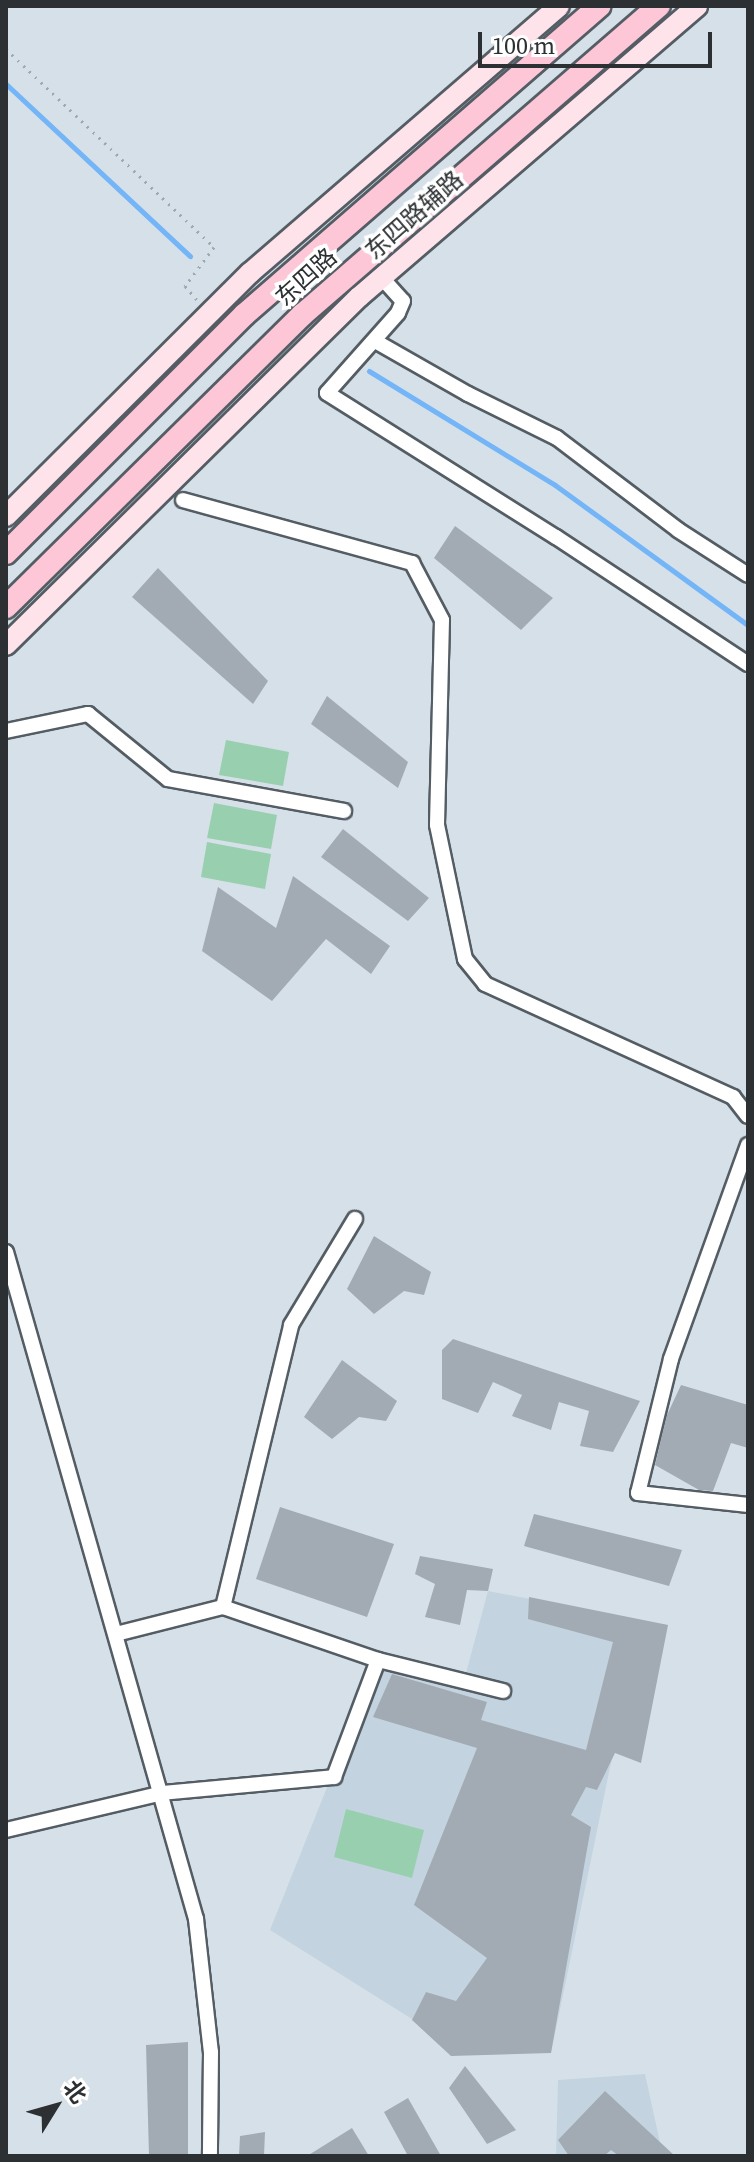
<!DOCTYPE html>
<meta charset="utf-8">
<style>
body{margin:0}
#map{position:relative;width:754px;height:2162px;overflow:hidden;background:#d6e0e8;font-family:"Source Serif 4","Noto Sans SC",serif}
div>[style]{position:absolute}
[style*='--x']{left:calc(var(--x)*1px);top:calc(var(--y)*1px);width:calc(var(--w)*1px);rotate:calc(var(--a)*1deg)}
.built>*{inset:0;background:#c4d3e0}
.green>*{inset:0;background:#98d0af}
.stream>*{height:5px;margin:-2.5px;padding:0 2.5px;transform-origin:2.5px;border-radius:2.5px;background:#73b5f7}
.building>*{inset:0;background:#a2abb3}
.path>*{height:3px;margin-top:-1.5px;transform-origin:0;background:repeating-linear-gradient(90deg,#a0a8ae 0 2px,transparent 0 8px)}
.roads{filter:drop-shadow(2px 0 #545d64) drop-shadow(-2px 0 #545d64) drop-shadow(0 2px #545d64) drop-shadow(0 -2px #545d64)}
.street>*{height:14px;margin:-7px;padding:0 7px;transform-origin:7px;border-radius:7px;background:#fff}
.secondary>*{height:20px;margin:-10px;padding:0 10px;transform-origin:10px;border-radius:10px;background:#ffe3eb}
.primary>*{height:22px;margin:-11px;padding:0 11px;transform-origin:11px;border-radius:11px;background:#fec7d7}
span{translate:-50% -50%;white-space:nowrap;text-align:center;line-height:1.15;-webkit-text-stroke:7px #fff;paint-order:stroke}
.street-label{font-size:24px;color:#2c3032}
.frame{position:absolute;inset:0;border:8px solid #2c3032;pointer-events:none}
.north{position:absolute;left:16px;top:2066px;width:80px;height:80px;-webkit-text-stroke:6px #fff;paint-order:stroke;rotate:53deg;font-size:22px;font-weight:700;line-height:32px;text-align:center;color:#2c3032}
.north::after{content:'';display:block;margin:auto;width:28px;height:36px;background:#2c3032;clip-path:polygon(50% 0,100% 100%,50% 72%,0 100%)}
.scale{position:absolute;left:478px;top:32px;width:234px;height:36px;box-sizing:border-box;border:4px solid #2c3032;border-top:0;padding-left:10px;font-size:24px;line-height:28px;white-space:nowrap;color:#2c3032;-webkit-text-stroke:6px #fff;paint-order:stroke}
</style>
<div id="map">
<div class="built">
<i style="clip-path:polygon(488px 1591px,668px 1625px,612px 1758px,551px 2053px,444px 2049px,412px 2019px,270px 1930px,378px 1660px,466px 1673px)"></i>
<i style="clip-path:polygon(645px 2074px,663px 2156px,556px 2156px,558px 2080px)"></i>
</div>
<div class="green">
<i style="clip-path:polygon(226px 740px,289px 752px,283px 786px,219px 775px)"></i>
<i style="clip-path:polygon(214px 803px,277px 815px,271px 849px,207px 838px)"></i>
<i style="clip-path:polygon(207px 842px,271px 854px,265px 889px,201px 877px)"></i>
<i style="clip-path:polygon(346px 1809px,424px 1830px,412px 1878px,334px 1857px)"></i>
</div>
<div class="stream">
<i style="--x:6;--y:84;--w:252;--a:43.1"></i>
<i style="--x:369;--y:371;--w:218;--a:31.5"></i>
<i style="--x:555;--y:485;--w:238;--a:36"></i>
</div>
<div class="building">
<i style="clip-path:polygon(455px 526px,553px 598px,521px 630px,434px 558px)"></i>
<i style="clip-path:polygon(158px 568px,268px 681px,253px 704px,132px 597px)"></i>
<i style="clip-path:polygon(327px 696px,408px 762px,398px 788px,311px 724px)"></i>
<i style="clip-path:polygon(343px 829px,429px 898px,408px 921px,321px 857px)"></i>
<i style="clip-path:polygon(293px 876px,390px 946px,371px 974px,326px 939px,272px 1001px,202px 951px,218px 887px,276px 928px)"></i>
<i style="clip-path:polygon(374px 1236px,431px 1272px,424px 1295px,404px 1291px,374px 1314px,347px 1289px)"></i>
<i style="clip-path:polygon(453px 1339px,640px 1401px,613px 1452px,580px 1446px,589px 1411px,559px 1402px,551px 1430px,512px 1416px,522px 1395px,493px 1382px,478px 1413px,442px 1399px,442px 1350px)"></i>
<i style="clip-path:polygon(342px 1360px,397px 1401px,386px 1421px,359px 1417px,332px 1439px,304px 1417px)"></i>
<i style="clip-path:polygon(681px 1385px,748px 1405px,748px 1448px,731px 1443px,713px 1491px,699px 1490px,655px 1465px,667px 1415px)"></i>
<i style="clip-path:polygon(280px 1507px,394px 1544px,367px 1617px,256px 1579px)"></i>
<i style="clip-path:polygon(534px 1514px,682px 1550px,669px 1586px,524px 1546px)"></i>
<i style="clip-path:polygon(420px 1556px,493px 1569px,488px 1591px,467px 1590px,460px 1625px,425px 1617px,435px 1584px,415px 1574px)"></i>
<i style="clip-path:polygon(529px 1597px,668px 1625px,641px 1763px,615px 1753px,597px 1790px,586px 1787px,571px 1815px,591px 1827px,551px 2053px,451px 2056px,412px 2020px,426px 1992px,456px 2001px,487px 1958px,414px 1905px,477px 1748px,373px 1717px,392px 1674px,487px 1702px,481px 1720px,586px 1750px,613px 1642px,528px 1619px)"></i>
<i style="clip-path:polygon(188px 2042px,188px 2156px,149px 2156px,146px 2045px)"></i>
<i style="clip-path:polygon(465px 2066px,516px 2130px,487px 2144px,449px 2088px)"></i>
<i style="clip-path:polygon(605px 2091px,675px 2156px,619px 2156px,611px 2150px,604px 2156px,569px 2156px,558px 2140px)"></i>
<i style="clip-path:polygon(408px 2098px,441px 2156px,408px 2156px,384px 2112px)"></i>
<i style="clip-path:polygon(352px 2128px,369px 2156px,307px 2156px)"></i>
<i style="clip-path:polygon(265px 2132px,264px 2156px,239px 2156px,240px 2136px)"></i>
</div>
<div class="path">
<i style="--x:6;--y:49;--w:287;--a:43.6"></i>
<i style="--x:214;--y:247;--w:49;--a:126.6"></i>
<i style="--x:185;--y:286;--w:20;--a:49"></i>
</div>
<div class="roads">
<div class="street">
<i style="--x:382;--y:278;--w:31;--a:48"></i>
<i style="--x:403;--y:301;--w:13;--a:113"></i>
<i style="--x:398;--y:313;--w:107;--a:131.6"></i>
<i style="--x:327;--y:393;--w:271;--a:32.2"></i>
<i style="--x:556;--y:537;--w:230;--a:33.5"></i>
<i style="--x:375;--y:341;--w:107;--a:29.7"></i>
<i style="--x:468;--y:394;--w:99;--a:26.3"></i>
<i style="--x:557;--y:438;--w:152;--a:37.2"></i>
<i style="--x:678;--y:530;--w:83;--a:32.7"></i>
<i style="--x:183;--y:500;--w:238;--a:15.4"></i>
<i style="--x:412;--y:563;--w:64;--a:62.2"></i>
<i style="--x:442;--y:620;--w:205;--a:91.4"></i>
<i style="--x:437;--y:825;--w:137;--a:78.2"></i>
<i style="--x:465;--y:959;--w:32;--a:51"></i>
<i style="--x:485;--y:984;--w:273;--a:24.5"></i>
<i style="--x:733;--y:1097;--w:24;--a:52"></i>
<i style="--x:6;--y:731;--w:84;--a:-11.7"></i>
<i style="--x:88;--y:714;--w:103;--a:39.1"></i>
<i style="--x:168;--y:779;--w:179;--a:10.3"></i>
<i style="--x:748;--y:1145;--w:227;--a:109.8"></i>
<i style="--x:671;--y:1359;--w:138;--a:103.8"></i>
<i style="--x:638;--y:1493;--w:111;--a:6.2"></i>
<i style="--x:6;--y:1252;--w:694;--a:74.1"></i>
<i style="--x:196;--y:1919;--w:134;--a:83.6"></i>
<i style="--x:211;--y:2052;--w:104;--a:90.6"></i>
<i style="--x:223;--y:1607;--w:290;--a:-76.4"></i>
<i style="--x:291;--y:1325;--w:124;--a:-58.9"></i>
<i style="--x:116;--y:1634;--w:110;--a:-14.2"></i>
<i style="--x:223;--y:1607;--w:164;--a:18.9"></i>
<i style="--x:378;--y:1660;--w:129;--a:13.9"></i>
<i style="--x:6;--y:1830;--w:160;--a:-13.3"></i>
<i style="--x:162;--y:1793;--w:173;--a:-5.3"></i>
<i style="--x:334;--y:1777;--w:125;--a:-69.4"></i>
</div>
<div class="secondary">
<i style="--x:6;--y:516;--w:344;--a:-44.9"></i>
<i style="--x:250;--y:273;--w:408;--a:-40.8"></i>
<i style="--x:6;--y:645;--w:496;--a:-44.6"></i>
<i style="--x:359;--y:297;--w:446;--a:-40.7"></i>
</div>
<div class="primary">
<i style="--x:6;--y:553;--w:337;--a:-45"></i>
<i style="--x:244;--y:315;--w:471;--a:-41"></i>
<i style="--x:6;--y:607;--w:416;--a:-44.6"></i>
<i style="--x:302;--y:315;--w:472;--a:-40.9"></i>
</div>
</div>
<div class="street-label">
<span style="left:414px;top:215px;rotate:-41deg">东四路辅路</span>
<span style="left:306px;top:277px;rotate:-42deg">东四路</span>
</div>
<div class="frame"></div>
<div class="north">北</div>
<div class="scale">100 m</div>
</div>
